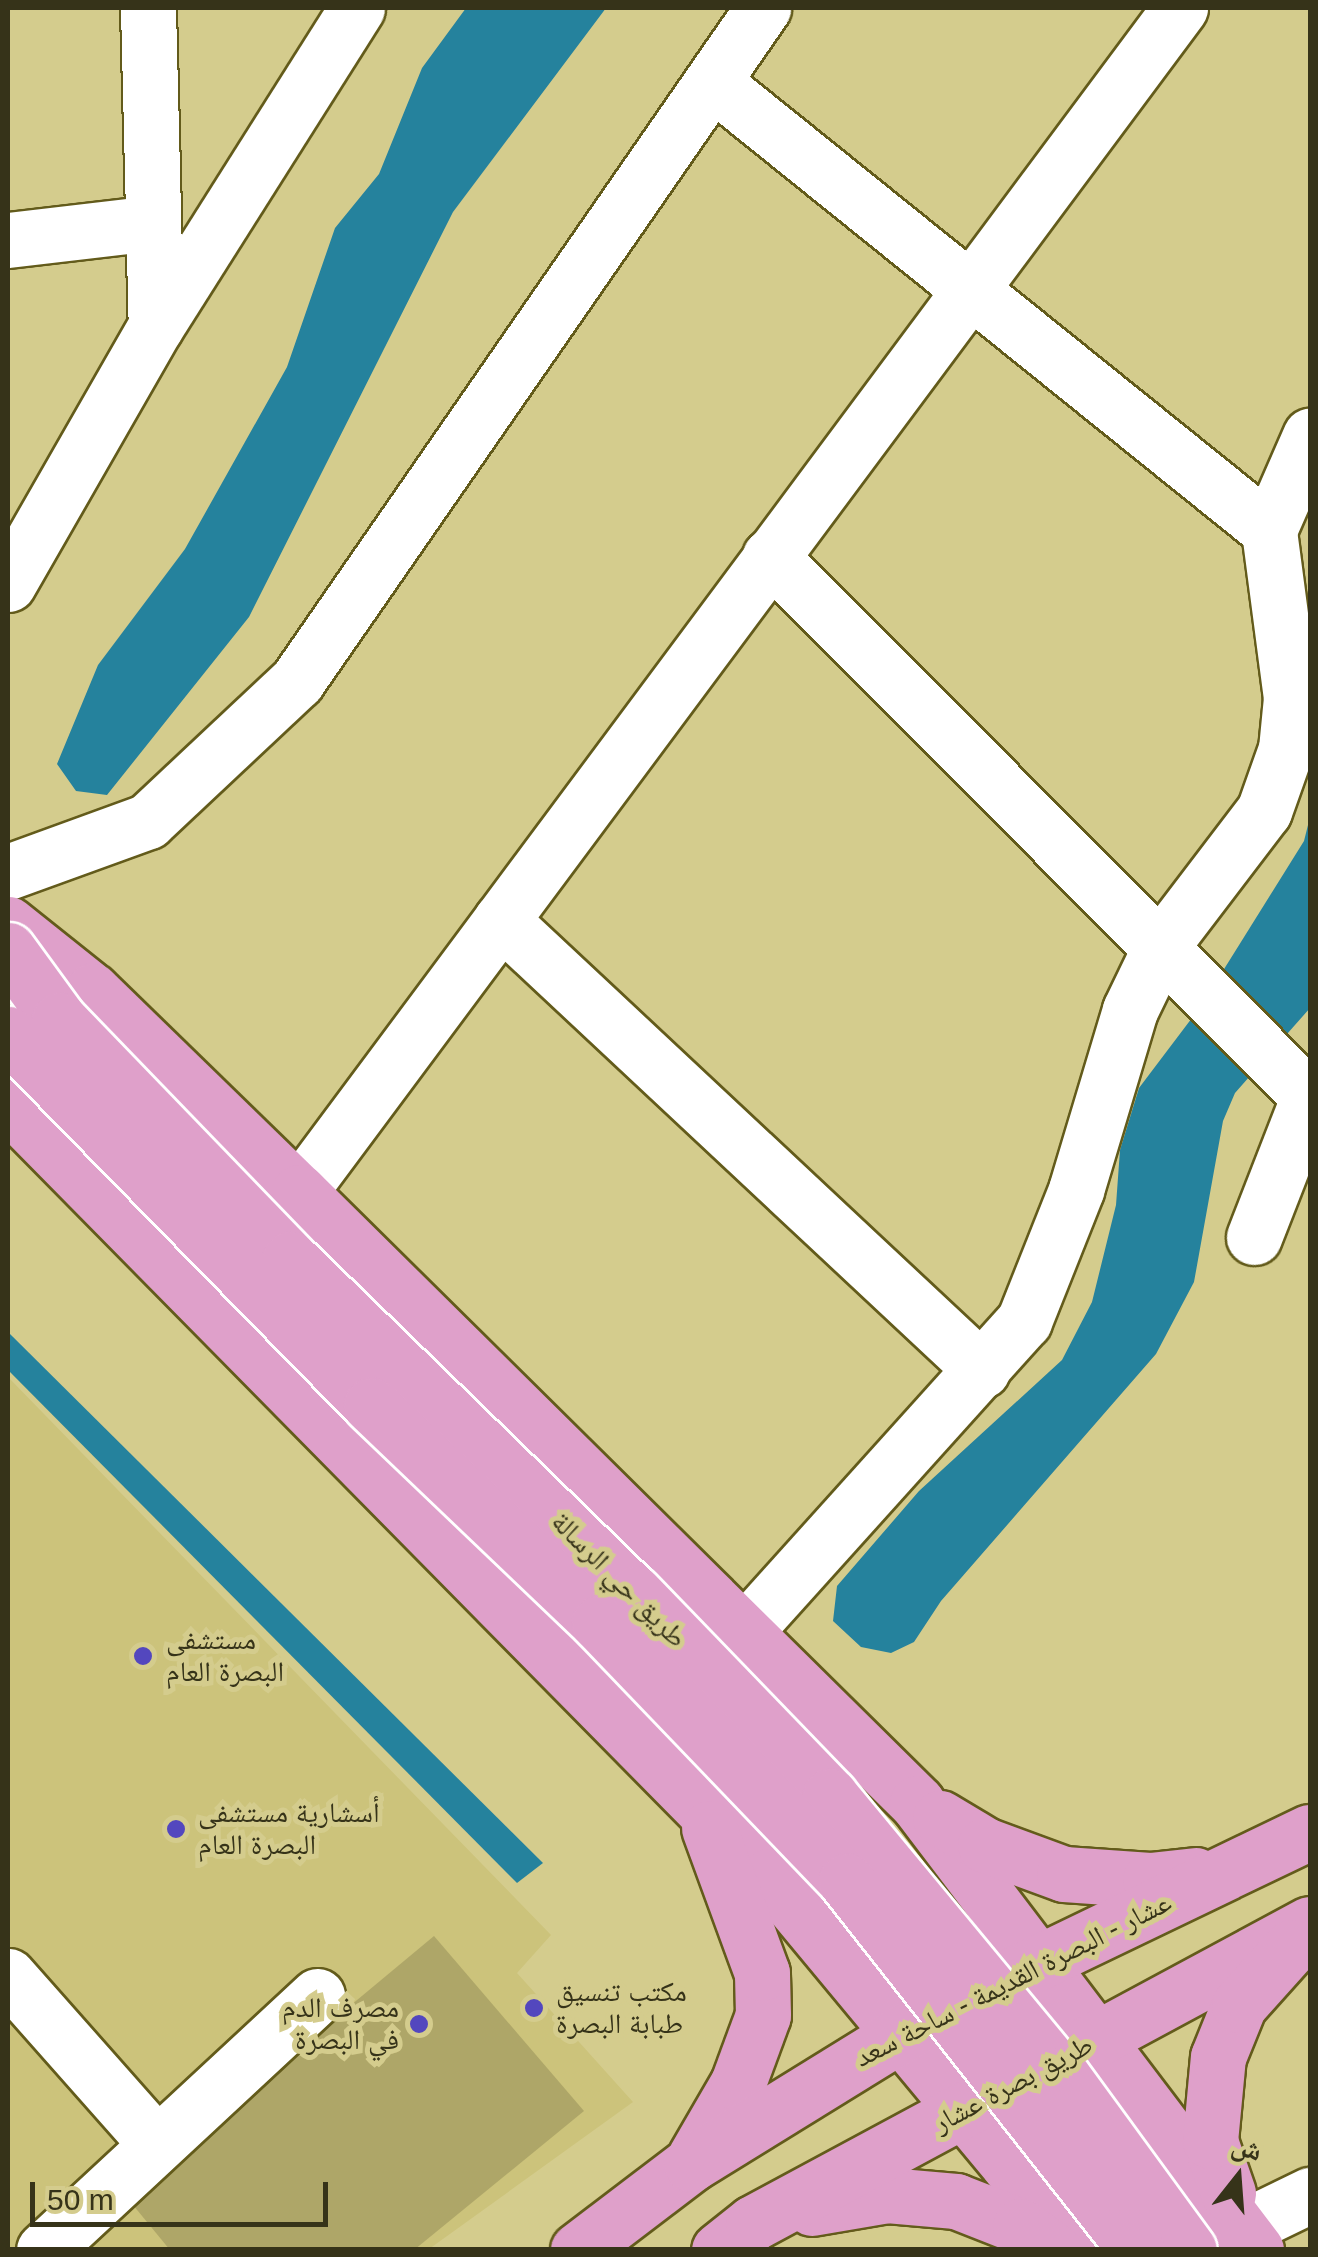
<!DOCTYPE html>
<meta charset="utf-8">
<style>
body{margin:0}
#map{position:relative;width:1318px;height:2257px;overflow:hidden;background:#d4cc8d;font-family:Helvetica,"Noto Naskh Arabic",sans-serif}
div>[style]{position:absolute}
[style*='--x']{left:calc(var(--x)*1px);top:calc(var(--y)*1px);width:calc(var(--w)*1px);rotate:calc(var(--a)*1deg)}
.built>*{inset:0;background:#ccc37b}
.water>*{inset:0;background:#25829d}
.building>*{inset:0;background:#aea668}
.roads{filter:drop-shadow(2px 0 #635b1b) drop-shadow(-2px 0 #635b1b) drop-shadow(0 2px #635b1b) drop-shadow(0 -2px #635b1b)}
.minor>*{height:55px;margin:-27.5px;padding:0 27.5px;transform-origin:27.5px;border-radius:27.5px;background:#fff}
.major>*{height:55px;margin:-27.5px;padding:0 27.5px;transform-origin:27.5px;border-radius:27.5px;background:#dfa0ca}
.bridges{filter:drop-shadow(2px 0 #fff) drop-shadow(-2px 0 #fff) drop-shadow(0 2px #fff) drop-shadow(0 -2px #fff)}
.major-bridge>*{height:55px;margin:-27.5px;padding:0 27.5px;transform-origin:27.5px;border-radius:27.5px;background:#dfa0ca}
.dots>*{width:28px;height:28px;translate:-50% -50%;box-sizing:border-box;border:5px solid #d4cc8d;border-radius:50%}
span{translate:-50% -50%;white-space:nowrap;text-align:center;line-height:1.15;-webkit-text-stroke:10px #d4cc8d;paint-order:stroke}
.street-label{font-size:28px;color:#363319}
.poi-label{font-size:28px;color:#363319}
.left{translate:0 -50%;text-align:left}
.right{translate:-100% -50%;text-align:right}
.frame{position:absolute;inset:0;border:10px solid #363319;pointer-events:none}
.north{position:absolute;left:1188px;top:2127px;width:100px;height:100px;-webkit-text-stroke:8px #d4cc8d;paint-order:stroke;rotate:17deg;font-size:28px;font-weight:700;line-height:40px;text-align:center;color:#363319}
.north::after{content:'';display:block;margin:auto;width:35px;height:45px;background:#363319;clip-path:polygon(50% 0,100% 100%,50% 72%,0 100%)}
.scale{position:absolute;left:30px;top:2182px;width:298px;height:45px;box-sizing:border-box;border:5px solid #363319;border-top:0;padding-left:12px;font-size:30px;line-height:35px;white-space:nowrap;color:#363319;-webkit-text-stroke:8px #d4cc8d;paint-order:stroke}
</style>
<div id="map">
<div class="built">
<i style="clip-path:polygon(8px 1377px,551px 1935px,517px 1973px,633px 2102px,429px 2249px,8px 2249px)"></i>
</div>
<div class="water">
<i style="clip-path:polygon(466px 8px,606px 8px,453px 212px,249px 617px,107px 795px,76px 791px,57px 764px,98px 665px,185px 549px,287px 367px,335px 228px,379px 174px,422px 68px)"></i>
<i style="clip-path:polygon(1310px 817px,1310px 1008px,1235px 1093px,1223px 1121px,1194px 1282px,1156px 1354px,941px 1601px,914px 1642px,891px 1653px,861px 1647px,833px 1621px,837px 1586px,919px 1491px,1062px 1360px,1092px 1302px,1116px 1205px,1120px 1150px,1139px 1088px,1201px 1006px,1304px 841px)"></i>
<i style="clip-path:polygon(8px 1332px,543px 1863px,517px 1883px,8px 1370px)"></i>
</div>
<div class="building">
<i style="clip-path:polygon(434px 1936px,584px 2111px,414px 2250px,170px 2250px,124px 2194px)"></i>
</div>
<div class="roads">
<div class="minor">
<i style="--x:148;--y:8;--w:318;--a:88.6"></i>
<i style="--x:715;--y:84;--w:711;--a:38.84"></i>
<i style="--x:8;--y:240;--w:146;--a:-6.7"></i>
<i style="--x:770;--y:556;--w:765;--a:45.11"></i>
<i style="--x:8;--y:584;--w:297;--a:-60.2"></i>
<i style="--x:156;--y:326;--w:376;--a:-57.7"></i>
<i style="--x:8;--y:872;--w:149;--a:-20"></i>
<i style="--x:148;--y:821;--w:204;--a:-43.2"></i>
<i style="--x:297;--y:681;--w:819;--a:-55.3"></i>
<i style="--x:501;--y:920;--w:659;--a:43.09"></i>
<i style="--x:299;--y:1192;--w:1476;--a:-53.35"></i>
<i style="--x:1254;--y:1237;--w:155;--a:-68.7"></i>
<i style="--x:743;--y:1633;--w:420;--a:-48"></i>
<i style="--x:1024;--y:1321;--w:141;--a:-68.3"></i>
<i style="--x:1076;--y:1190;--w:188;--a:-73.3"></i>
<i style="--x:1130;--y:1010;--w:71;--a:-64.2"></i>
<i style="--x:1161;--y:946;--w:170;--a:-52.7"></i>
<i style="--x:1264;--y:811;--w:66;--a:-70.5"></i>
<i style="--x:1286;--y:749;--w:51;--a:-84.4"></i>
<i style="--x:1291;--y:698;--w:169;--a:-97.5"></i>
<i style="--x:1269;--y:530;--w:103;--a:-66.4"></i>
<i style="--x:8;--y:1976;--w:222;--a:48.5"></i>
<i style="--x:1242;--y:2228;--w:76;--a:-25.9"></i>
<i style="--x:44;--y:2250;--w:373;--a:-42.9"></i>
</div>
<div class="major">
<i style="--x:8;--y:924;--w:107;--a:38.6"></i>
<i style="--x:92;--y:991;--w:289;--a:44.2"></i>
<i style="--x:299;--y:1192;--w:869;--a:44.67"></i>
<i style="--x:917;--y:1803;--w:561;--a:52.82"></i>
<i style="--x:8;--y:1104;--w:1084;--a:45.41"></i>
<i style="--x:769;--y:1876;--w:486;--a:50.3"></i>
<i style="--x:940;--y:1818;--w:52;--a:31"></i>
<i style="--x:985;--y:1845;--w:84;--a:20.2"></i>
<i style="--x:1064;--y:1874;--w:86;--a:4"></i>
<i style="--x:1150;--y:1880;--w:46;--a:-6.2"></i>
<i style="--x:1006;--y:1978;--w:337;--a:-25.7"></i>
<i style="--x:1070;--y:2053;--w:272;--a:-28.3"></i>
<i style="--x:695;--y:2157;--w:86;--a:-59.8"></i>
<i style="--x:738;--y:2083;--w:72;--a:-69.8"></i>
<i style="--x:763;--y:2015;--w:42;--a:-91.4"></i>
<i style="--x:762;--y:1973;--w:154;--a:-110.1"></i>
<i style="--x:1228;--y:2193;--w:55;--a:-109.1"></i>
<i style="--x:1210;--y:2141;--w:84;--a:-84.6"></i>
<i style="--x:1218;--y:2057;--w:56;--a:-68"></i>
<i style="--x:1239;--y:2005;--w:78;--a:-48.1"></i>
<i style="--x:812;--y:2208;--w:76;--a:-9.8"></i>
<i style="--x:887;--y:2195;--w:69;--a:5"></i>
<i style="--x:956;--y:2201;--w:69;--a:21.3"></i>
<i style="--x:1020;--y:2226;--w:41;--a:36"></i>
<i style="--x:578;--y:2250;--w:142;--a:-37.3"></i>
<i style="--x:691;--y:2164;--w:286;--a:-31.7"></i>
<i style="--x:719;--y:2250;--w:43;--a:-38.5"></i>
<i style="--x:753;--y:2223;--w:278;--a:-28.3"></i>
</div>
</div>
<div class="bridges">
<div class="major-bridge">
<i style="--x:8;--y:950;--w:87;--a:53.9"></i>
<i style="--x:59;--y:1020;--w:332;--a:46"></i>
<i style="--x:290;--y:1259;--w:481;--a:44.2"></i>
<i style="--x:635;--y:1594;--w:281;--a:46"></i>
<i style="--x:830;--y:1796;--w:364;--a:50.4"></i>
<i style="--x:1062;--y:2076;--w:215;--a:53.9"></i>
<i style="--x:8;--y:1034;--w:519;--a:45.62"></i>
<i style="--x:371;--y:1405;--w:315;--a:43.7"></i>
<i style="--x:599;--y:1623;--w:357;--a:46.2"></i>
<i style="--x:846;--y:1881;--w:469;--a:51.8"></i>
</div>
</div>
<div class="dots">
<i style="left:143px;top:1656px;background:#5347be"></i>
<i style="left:176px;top:1829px;background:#5347be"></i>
<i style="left:534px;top:2008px;background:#5347be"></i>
<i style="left:419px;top:2024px;background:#5347be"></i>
</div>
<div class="street-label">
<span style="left:619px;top:1580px;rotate:45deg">طريق حي الرسالة</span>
<span style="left:1013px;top:1980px;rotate:-27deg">عشار - البصرة القديمة - ساحة سعد</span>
<span style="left:1013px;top:2084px;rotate:-28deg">طريق بصرة عشار</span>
</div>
<div class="poi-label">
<span class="left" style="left:166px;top:1656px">مستشفى<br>البصرة العام</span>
<span class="left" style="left:198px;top:1829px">أسشارية مستشفى<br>البصرة العام</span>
<span class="left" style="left:556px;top:2008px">مكتب تنسيق<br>طبابة البصرة</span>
<span class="right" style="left:399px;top:2024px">مصرف الدم<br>في البصرة</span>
</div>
<div class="frame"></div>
<div class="north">ش</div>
<div class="scale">50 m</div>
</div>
